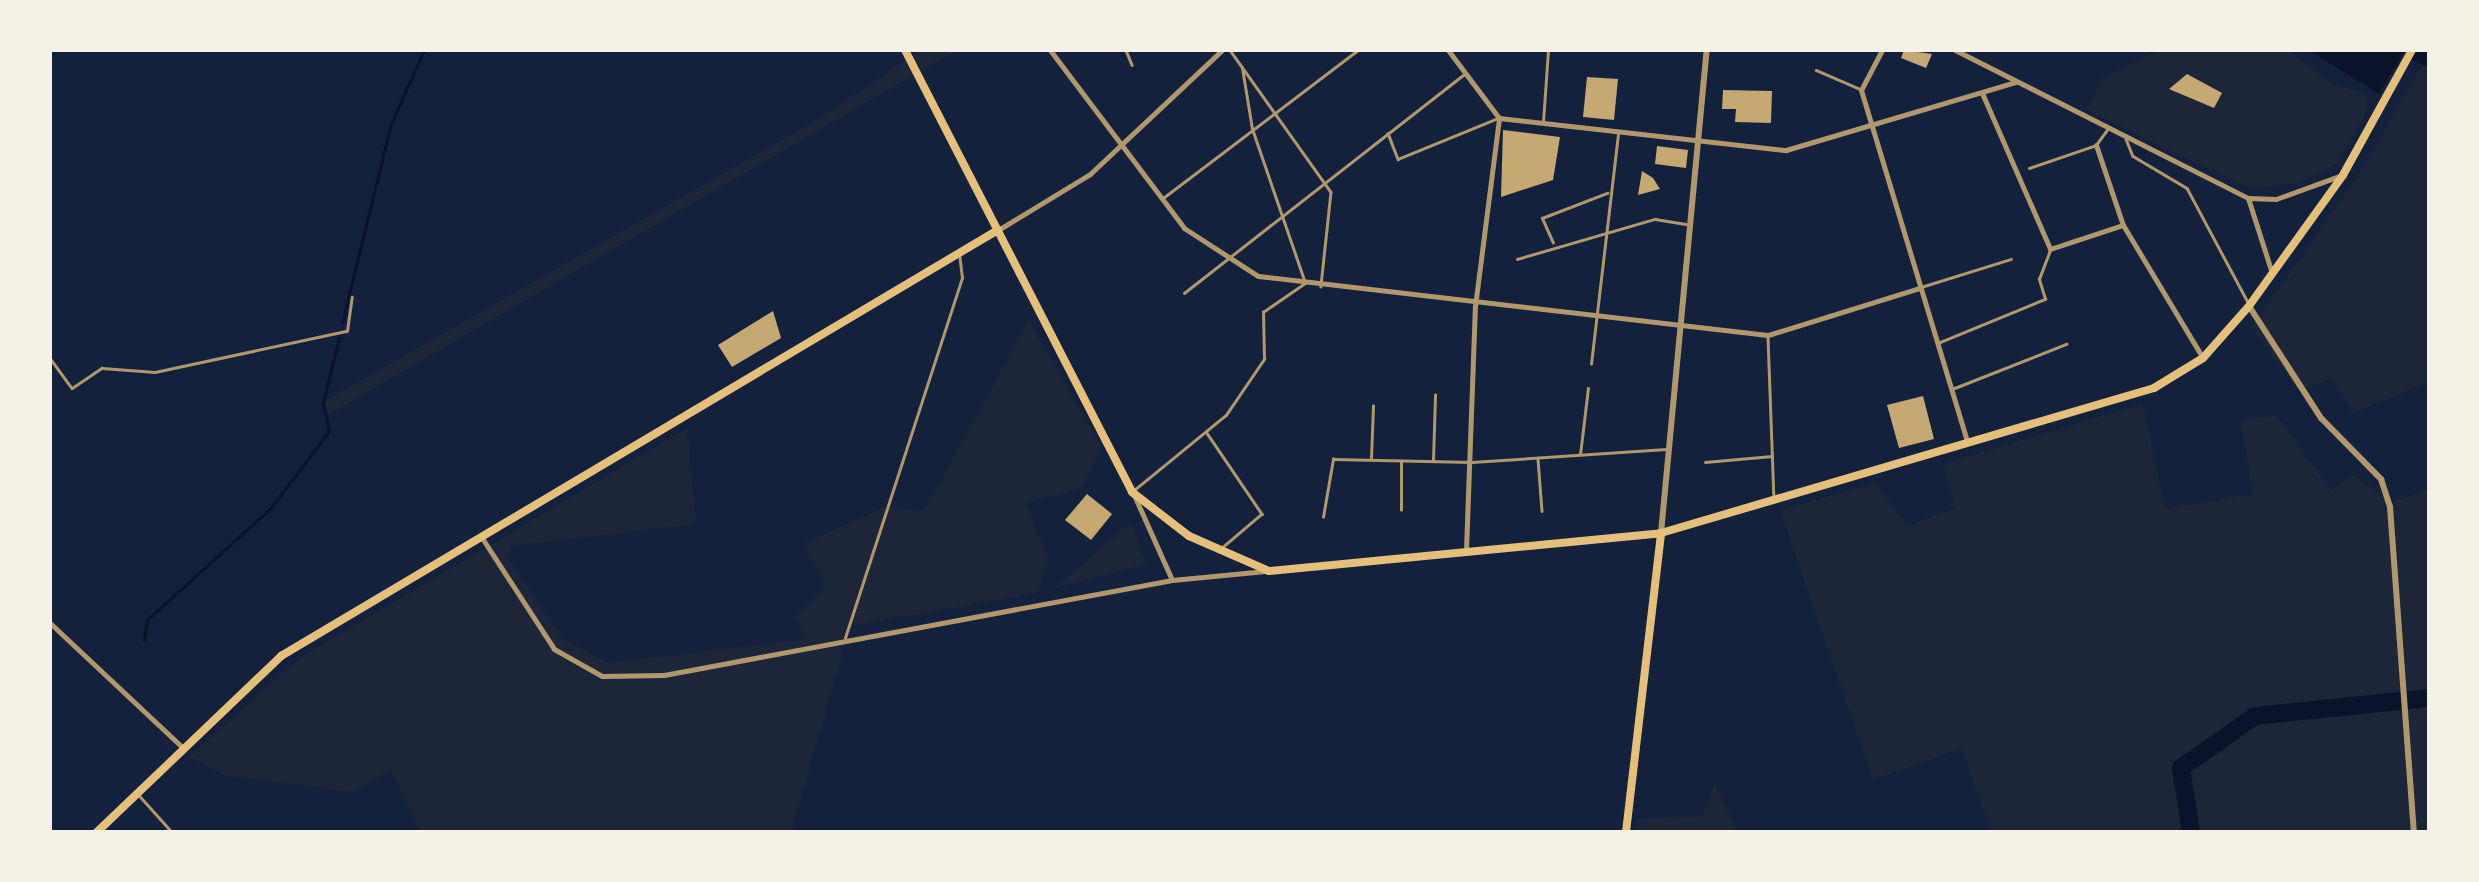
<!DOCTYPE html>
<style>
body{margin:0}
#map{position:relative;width:2479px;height:882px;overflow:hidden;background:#14213d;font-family:Commissioner,sans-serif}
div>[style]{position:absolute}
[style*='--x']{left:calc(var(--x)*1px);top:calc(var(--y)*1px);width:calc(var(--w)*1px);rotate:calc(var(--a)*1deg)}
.green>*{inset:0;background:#1d2539}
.water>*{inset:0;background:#0b132b}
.stream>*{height:2.5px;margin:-1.25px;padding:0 1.25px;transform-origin:1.25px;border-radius:1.25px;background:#0b132b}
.river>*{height:18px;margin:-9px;padding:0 9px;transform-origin:9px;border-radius:9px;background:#0b132b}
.building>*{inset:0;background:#c6a872}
.service>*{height:2.5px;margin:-1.25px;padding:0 1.25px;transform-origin:1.25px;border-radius:1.25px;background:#b1986c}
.minor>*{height:5px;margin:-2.5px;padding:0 2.5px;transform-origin:2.5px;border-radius:2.5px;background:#b1986c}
.tertiary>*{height:6px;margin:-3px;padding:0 3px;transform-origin:3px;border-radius:3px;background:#b1986c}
.secondary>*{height:8px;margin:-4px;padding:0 4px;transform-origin:4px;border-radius:4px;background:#e5c07b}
span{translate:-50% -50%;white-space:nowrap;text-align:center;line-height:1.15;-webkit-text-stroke:10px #f6f1e7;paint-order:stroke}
.frame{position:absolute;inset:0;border:52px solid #f6f1e7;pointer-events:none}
</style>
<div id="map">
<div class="green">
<i style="clip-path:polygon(920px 50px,957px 50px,326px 416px,323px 402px,820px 118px)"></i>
<i style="clip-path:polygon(2159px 50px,2287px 50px,2335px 85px,2368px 95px,2364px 117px,2339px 162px,2300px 183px,2250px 189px,2087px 110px,2101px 79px)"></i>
<i style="clip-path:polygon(2413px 50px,2429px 50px,2429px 382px,2353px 413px,2332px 379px,2298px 390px,2252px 327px,2365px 165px,2426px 58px)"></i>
<i style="clip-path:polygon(1029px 320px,1101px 447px,1082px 489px,1026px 502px,1049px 562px,1037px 593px,850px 626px,791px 832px,420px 832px,391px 770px,353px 792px,223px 775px,189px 757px,300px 658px,687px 428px,696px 524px,510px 546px,509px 559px,563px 639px,607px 663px,807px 639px,795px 617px,826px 586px,804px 544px,884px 507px,924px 511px)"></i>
<i style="clip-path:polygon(2143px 404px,2165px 509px,2252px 494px,2241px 419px,2277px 416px,2331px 490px,2353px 475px,2393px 502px,2429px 489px,2429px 832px,1991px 832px,1962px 748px,1873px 780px,1780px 510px,1876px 483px,1907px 526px,1956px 508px,1943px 464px)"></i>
<i style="clip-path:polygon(1131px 522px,1147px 564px,1054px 588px)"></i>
<i style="clip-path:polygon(1715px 784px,1738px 832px,1635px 832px,1636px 819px,1702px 816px)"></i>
</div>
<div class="water">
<i style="clip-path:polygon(2308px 50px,2405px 50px,2379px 94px)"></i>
</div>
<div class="stream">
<i style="--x:342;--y:323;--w:205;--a:-76.2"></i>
<i style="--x:391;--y:124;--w:81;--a:-66"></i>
<i style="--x:144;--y:640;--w:20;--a:-81"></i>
<i style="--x:147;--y:620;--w:166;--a:-42.1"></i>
<i style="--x:270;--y:509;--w:98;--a:-52.9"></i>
<i style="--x:329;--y:431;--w:30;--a:-102"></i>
<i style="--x:323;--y:402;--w:66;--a:-76"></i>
</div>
<div class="river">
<i style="--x:2413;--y:50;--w:18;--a:27"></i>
<i style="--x:2191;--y:832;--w:65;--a:-98.9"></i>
<i style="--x:2181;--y:768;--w:90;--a:-35.1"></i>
<i style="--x:2255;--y:716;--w:175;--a:-5.9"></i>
</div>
<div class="building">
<i style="clip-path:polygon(1904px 50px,1932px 54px,1926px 68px,1901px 58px)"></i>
<i style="clip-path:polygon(2187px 74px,2222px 93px,2214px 108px,2169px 89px)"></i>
<i style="clip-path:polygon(1587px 77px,1618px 79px,1614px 120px,1583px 117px)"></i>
<i style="clip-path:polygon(1723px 90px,1772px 91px,1771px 123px,1735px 122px,1736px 109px,1722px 109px)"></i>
<i style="clip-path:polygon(1503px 130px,1560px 137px,1553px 180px,1501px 197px)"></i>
<i style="clip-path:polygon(1657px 146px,1688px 150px,1686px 168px,1655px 164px)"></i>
<i style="clip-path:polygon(1642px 171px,1653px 178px,1660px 189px,1638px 195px)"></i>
<i style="clip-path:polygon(773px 311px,781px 338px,732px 367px,718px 345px)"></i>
<i style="clip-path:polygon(1923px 396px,1934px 439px,1899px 448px,1887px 405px)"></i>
<i style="clip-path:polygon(1087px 494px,1112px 514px,1091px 540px,1065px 520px)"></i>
</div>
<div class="service">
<i style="--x:1126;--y:50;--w:16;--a:68"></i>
<i style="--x:1230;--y:50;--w:174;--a:54.6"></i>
<i style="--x:1331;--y:192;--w:95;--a:96.1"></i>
<i style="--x:1816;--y:70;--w:48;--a:23.4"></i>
<i style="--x:1543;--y:122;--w:72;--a:-86"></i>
<i style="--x:1388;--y:133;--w:28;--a:69"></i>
<i style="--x:1398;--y:159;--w:108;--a:-22.3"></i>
<i style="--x:2126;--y:139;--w:18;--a:68"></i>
<i style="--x:2133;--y:156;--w:63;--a:30.7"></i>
<i style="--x:2187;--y:188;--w:132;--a:61.9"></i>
<i style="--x:2029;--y:168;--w:71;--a:-18.9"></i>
<i style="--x:2096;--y:145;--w:22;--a:-54"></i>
<i style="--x:1163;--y:198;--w:245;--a:-37.2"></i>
<i style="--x:1553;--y:243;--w:27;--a:-114"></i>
<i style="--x:1542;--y:218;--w:70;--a:-21"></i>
<i style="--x:1517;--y:259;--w:144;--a:-16.2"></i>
<i style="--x:1655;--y:219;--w:31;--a:9"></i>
<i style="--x:1921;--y:287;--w:94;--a:-17.3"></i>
<i style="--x:1184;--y:293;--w:354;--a:-38"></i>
<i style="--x:1768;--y:337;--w:161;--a:87.9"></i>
<i style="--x:1938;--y:343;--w:116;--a:-22.4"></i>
<i style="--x:2045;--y:299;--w:21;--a:-107"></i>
<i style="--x:2039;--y:279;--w:30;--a:-69"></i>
<i style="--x:50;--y:358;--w:37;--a:54"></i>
<i style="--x:72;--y:388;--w:36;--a:-34"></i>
<i style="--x:102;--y:368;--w:53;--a:4.3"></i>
<i style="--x:155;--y:372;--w:196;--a:-12.1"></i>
<i style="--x:347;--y:331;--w:34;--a:-82"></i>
<i style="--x:1591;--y:364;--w:232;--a:-83.3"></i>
<i style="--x:1952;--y:389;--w:123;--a:-21.5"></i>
<i style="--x:1207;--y:433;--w:98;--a:55.8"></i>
<i style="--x:1262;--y:514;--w:52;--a:139.6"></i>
<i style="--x:1580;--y:455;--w:67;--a:-83.2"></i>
<i style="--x:1371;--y:458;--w:52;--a:-87.8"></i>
<i style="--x:1538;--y:459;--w:52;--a:85.6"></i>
<i style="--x:1433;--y:460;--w:65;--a:-88.2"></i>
<i style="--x:1705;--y:462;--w:67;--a:-5.1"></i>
<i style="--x:1133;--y:491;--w:120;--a:-39.3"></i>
<i style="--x:1226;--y:415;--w:68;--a:-55.8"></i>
<i style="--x:1264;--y:359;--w:47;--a:-91.2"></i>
<i style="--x:1263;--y:312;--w:51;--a:-34.6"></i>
<i style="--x:1305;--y:283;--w:163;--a:-109"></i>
<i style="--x:1252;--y:129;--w:62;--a:-99.3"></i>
<i style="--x:1401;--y:510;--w:48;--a:-90"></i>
<i style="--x:1323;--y:517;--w:59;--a:-80.2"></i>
<i style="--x:1333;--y:459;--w:139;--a:1.2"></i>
<i style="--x:1472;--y:462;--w:194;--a:-3.8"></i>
<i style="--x:845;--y:638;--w:379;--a:-72"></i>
<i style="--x:962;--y:278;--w:23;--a:-97"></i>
<i style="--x:138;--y:794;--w:51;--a:48.2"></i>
</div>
<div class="minor">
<i style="--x:1050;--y:50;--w:223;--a:53"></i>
<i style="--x:1184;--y:228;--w:88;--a:33"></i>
<i style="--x:1258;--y:276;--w:513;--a:6.6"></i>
<i style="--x:1768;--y:335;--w:159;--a:-17.2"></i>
<i style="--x:1448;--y:50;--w:85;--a:53.1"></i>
<i style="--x:1499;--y:118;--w:289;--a:6.4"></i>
<i style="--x:1786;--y:150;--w:239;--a:-16.5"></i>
<i style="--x:1882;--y:50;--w:45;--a:117.7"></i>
<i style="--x:1861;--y:90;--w:367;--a:73.2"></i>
<i style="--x:1955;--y:50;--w:328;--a:26.8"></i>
<i style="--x:2248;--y:198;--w:28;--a:2"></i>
<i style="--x:2276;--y:199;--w:70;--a:-20"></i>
<i style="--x:1982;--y:93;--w:170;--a:66.4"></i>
<i style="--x:2050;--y:249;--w:77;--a:-18.2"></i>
<i style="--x:2096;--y:145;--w:84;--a:71.4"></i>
<i style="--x:2123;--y:225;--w:155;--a:59"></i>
<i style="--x:2248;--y:198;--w:76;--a:72.3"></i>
<i style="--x:998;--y:230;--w:108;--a:-31.3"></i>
<i style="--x:1090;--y:174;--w:181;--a:-43.2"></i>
<i style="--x:1134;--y:495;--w:93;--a:65.9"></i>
<i style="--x:482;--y:538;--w:132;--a:57"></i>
<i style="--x:554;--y:649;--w:55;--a:29.4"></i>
<i style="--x:602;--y:676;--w:62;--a:-0.9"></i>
<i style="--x:664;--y:675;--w:517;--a:-10.59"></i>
<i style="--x:1172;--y:580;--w:94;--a:-5.5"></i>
<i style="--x:1466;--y:550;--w:244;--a:-87.9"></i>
<i style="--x:1475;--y:306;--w:190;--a:-82.7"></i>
<i style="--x:50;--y:623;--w:183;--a:43.2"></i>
</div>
<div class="tertiary">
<i style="--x:2249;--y:306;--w:133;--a:57.3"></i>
<i style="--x:2321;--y:418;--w:86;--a:45.5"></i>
<i style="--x:2381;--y:479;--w:29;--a:72"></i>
<i style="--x:2390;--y:507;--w:326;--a:85.8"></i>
<i style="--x:1661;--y:533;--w:485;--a:-84.6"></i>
</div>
<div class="secondary">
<i style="--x:905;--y:50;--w:497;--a:62.8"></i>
<i style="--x:1132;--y:492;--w:72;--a:37.7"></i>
<i style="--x:1189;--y:536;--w:87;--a:23.6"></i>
<i style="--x:1269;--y:571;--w:394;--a:-5.5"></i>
<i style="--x:1661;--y:533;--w:514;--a:-16.39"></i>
<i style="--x:2154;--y:388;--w:57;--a:-31.5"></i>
<i style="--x:2203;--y:358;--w:69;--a:-48.5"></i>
<i style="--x:2249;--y:306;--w:161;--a:-54.3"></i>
<i style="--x:2343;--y:175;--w:143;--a:-61.1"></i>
<i style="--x:97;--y:832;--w:255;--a:-43.7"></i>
<i style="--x:281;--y:656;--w:834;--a:-30.72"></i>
<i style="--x:1626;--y:832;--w:301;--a:-83.3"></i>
</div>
<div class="frame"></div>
</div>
